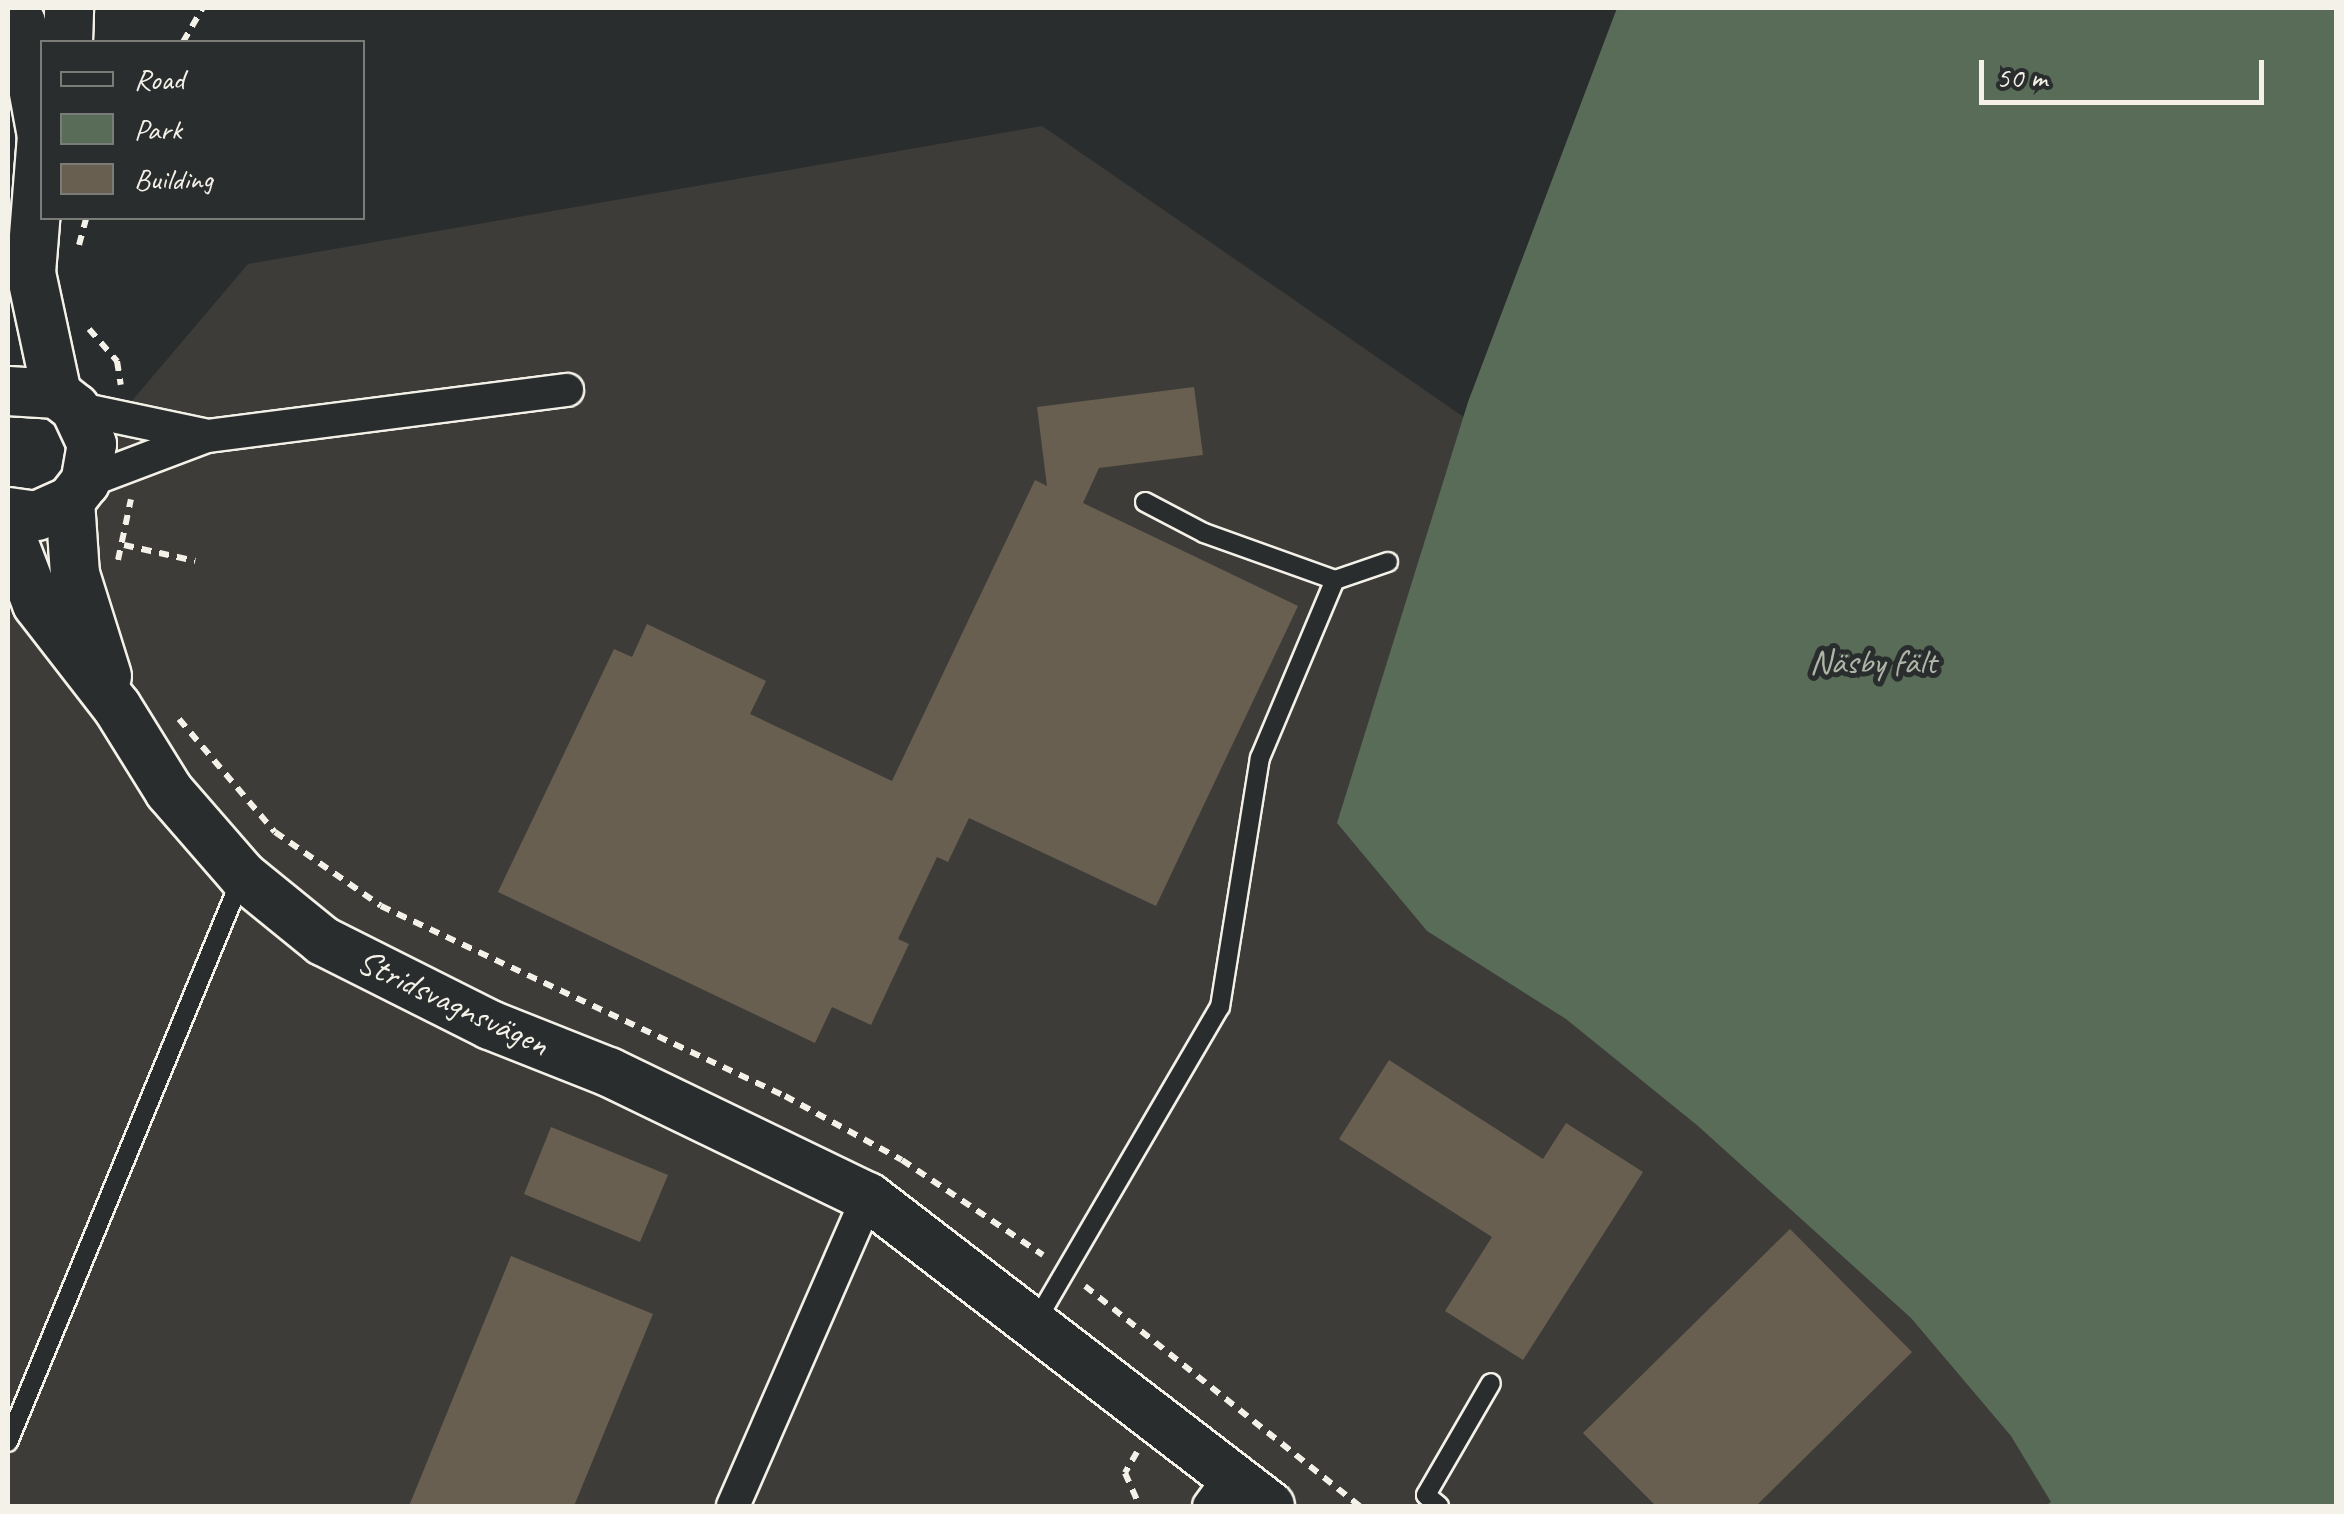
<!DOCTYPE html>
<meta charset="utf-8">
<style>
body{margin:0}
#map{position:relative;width:2344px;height:1514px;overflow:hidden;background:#2a2d2e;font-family:Caveat,sans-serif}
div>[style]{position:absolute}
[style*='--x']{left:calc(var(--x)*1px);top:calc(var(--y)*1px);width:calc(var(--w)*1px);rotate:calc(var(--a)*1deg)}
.built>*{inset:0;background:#3d3c38}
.green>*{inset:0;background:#586c57}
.building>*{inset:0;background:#695f51}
.path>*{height:6px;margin-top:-3px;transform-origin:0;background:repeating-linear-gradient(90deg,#f4f1e8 0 10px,transparent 0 18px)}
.roads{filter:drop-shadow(2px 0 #f4f1e8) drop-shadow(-2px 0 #f4f1e8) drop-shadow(0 2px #f4f1e8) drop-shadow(0 -2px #f4f1e8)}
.lane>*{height:18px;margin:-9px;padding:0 9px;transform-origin:9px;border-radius:9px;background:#2a2d2e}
.street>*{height:32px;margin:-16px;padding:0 16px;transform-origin:16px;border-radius:16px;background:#2a2d2e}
.secondary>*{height:48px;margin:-24px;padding:0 24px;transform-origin:24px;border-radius:24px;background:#2a2d2e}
span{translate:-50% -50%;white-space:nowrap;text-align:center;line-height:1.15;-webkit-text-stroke:10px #2a2d2e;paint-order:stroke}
.park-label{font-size:35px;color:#aeb5a7}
.street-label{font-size:35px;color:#f4f1e8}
.frame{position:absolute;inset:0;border:10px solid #f4f1e8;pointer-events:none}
.legend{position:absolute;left:40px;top:40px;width:325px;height:180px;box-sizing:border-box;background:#2a2d2e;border:2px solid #7b7b78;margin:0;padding:12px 18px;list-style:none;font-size:30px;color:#f4f1e8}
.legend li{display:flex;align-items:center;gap:20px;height:50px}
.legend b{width:50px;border:2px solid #7b7b78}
.scale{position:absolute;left:1979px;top:60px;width:285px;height:45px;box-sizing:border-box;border:5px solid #f4f1e8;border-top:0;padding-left:12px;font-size:30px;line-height:35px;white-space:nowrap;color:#f4f1e8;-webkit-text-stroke:8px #2a2d2e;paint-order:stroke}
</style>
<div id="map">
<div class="built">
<i style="clip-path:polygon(1042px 126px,1468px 420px,1972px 1338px,2075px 1506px,8px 1506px,8px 547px,248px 264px)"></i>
</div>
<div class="green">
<i style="clip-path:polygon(1617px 8px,2336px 8px,2336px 1506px,2045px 1506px,2051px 1502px,2011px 1436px,1911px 1318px,1698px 1126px,1566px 1019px,1427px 931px,1337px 823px,1468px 402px)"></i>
</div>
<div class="building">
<i style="clip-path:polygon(1194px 387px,1203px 455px,1099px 468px,1083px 503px,1298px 606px,1156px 906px,969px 818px,948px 862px,937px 857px,898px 939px,909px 944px,871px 1025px,832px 1007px,815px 1043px,498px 892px,614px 649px,632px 657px,647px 624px,766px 681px,750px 714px,892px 781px,1035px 480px,1047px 486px,1037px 407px)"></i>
<i style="clip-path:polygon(1389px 1060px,1543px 1159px,1566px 1123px,1643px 1172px,1523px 1360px,1445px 1311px,1492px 1237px,1339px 1139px)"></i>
<i style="clip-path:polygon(551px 1127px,668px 1175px,640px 1242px,524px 1194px)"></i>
<i style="clip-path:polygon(1790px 1229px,1912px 1352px,1756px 1506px,1656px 1506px,1583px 1433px)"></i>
<i style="clip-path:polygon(511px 1256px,653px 1314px,574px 1506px,409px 1506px)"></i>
</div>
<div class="path">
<i style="--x:183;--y:42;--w:39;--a:-60"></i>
<i style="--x:79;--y:245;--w:28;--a:-75"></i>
<i style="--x:89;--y:329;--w:43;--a:48.8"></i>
<i style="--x:117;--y:361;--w:24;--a:81"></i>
<i style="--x:124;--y:545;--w:73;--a:12.7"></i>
<i style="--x:118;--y:560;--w:62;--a:-78"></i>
<i style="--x:179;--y:719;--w:148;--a:49.7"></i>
<i style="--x:275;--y:832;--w:129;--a:34.9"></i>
<i style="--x:381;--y:906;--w:446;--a:25.2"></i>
<i style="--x:785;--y:1096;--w:133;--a:28.7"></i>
<i style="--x:902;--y:1160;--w:170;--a:34"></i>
<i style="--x:1085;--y:1286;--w:352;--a:38.7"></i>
<i style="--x:1137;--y:1452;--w:24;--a:120"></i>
<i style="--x:1125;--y:1473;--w:36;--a:66"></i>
</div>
<div class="roads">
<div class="lane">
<i style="--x:1145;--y:502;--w:67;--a:27.7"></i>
<i style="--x:1204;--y:533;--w:139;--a:19.7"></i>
<i style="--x:1035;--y:1323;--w:366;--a:-59.7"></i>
<i style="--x:1220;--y:1007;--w:252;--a:-80.9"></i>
<i style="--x:1260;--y:758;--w:193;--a:-67.2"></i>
<i style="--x:1335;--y:580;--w:56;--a:-18.8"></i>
<i style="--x:8;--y:1442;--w:612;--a:-67.5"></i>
<i style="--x:1439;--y:1506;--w:17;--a:-140"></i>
<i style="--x:1426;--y:1495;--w:129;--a:-59.9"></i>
</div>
<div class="street">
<i style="--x:75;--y:408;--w:131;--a:11.9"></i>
<i style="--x:85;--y:482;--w:130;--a:-20.7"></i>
<i style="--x:207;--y:436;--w:363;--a:-7.3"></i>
<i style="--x:733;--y:1506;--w:337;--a:-66.4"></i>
<i style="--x:1209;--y:1506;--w:37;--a:-54"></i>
</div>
<div class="secondary">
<i style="--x:8;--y:12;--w:17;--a:40"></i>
<i style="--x:21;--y:23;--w:115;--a:79.5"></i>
<i style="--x:42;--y:136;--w:137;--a:94.6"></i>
<i style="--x:31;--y:273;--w:124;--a:77.9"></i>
<i style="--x:68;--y:42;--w:34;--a:-88"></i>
<i style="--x:8;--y:391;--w:49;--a:3.5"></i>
<i style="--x:57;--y:394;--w:23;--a:38"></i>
<i style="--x:75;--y:408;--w:40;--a:65"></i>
<i style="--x:92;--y:444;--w:39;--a:100"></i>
<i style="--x:85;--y:482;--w:24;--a:128"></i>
<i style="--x:70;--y:501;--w:36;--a:156"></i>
<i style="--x:37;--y:516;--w:29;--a:-172"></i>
<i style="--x:70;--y:501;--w:73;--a:86.1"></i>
<i style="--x:75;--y:574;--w:107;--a:72.6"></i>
<i style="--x:8;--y:528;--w:81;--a:69.1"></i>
<i style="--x:37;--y:604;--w:130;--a:52.2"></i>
<i style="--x:117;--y:707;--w:99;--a:58.2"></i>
<i style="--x:169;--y:791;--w:113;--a:49"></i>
<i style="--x:243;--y:876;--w:103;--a:39.1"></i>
<i style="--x:323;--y:941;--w:187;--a:26.7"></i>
<i style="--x:490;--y:1025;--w:128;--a:21.6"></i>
<i style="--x:609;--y:1072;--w:288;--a:25.8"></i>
<i style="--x:868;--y:1197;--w:507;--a:37.55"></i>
</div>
</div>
<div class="park-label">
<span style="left:1873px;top:662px">Näsby fält</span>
</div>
<div class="street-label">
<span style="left:453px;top:1003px;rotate:25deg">Stridsvagnsvägen</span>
</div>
<div class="frame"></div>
<ul class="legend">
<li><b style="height:12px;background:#2a2d2e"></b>Road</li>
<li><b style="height:28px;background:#586c57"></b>Park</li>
<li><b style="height:28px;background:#695f51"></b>Building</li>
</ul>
<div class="scale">50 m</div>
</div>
